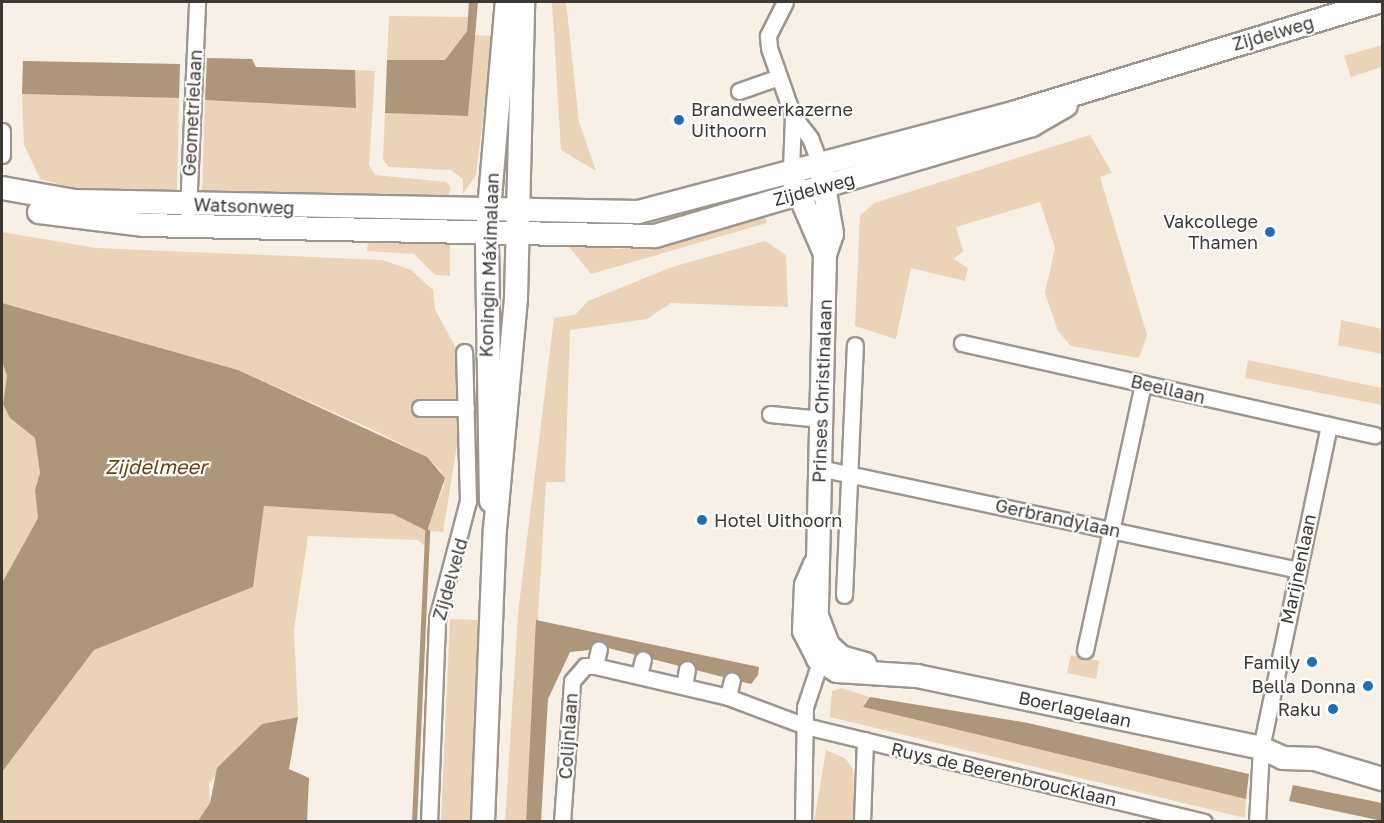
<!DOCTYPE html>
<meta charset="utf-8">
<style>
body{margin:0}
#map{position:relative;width:1384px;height:823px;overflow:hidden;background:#f7f0e7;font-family:"Golos Text",sans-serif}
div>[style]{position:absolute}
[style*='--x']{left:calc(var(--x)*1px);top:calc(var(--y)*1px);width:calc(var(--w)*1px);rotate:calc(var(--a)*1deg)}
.green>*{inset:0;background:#ead3b6}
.water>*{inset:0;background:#ad9679}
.stream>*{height:5px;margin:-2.5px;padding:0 2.5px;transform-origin:2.5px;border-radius:2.5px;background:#ad9679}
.roads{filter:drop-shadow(2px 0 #9d968e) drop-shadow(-2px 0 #9d968e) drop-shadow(0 2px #9d968e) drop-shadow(0 -2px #9d968e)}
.street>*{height:15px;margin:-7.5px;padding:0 7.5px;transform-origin:7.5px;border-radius:7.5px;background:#fff}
.secondary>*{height:22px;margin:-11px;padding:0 11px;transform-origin:11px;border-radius:11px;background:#fff}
.dots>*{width:16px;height:16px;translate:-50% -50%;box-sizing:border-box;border:3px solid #fefefe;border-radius:50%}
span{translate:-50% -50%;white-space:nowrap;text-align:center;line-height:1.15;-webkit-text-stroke:4.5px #fefefe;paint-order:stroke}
.street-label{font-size:18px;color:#3c3935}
.poi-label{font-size:18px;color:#3c3935}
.left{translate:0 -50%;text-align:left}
.right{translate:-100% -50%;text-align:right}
.water-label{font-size:20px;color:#654411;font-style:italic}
.frame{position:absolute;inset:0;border:3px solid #3c3935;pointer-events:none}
</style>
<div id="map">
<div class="green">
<i style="clip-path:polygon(552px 2px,566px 2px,579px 122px,596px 171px,561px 150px)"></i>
<i style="clip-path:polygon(389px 16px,468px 17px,467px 31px,445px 60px,387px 60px)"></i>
<i style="clip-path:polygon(472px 35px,493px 36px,476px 175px,463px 194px,463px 179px,451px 170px,389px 167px,383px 160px,385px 113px,468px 116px)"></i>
<i style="clip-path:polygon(1382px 45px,1382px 67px,1351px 77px,1344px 56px)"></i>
<i style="clip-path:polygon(355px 70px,375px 71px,369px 165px,375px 175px,446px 182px,451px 187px,447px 200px,202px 196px,205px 100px,355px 108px)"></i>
<i style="clip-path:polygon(22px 94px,179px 98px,177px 192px,76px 189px,40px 179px,24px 145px)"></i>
<i style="clip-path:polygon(1090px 135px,1112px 173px,1100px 177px,1147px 335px,1139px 358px,1071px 346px,1058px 331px,1045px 293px,1055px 248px,1040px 202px,956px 227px,963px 251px,954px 259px,968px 268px,965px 281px,911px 268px,896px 339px,855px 326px,860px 216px,874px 203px)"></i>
<i style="clip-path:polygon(765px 217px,767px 223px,591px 274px,565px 242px,617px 249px,663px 245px)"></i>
<i style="clip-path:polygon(2px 232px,96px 248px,383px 260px,411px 270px,433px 290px,435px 309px,457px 350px,458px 439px,443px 532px,427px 531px,428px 549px,418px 540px,308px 536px,294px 629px,298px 717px,262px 724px,240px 745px,209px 784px,210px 803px,198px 821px,2px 821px,2px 772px,94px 650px,253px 587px,264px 506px,393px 514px,427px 530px,444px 485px,441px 471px,426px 457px,378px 432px,238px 370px,2px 303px)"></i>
<i style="clip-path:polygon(765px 241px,786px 255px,788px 307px,671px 303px,647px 319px,570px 330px,565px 482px,546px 482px,526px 821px,505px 822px,518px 613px,554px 318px,575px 315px,588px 301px,672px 267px)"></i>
<i style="clip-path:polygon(368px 243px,450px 244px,450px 276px,435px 275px,414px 254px,367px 251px)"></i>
<i style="clip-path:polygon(1341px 320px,1382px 329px,1382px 354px,1338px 345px)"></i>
<i style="clip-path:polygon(1248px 360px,1382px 388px,1382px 405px,1245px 378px)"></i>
<i style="clip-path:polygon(2px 361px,7px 376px,3px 404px,10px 418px,35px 438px,40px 473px,35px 490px,38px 518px,2px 583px)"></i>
<i style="clip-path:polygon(450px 619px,479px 620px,472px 821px,441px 821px)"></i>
<i style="clip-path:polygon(1071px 655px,1099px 661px,1096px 679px,1067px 673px)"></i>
<i style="clip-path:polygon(841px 688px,870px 697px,863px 707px,1246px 799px,1245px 818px,830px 717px,832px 691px)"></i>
<i style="clip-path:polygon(826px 750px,846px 759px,853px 770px,855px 821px,814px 822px)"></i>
</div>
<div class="water">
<i style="clip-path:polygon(469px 2px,478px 2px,468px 116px,385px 113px,387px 60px,445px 60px,467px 31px)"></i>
<i style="clip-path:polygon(207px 58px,252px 59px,256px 67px,355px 70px,356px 108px,205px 100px)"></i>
<i style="clip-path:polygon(23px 61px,180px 64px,179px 98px,22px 94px)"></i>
<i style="clip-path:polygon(2px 303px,238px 370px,427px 457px,445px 478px,427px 531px,393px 514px,264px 506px,253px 587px,94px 650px,2px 772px,2px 583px,38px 518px,35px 490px,40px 473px,35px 438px,10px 418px,3px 404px,7px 376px,2px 361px)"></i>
<i style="clip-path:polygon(536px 620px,759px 667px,758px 675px,751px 684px,608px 648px,570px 652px,548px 699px,541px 821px,526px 822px)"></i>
<i style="clip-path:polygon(870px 697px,1028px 723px,1249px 774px,1246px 799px,863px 707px)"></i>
<i style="clip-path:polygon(298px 717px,289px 769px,309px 778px,307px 821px,198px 821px,210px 803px,217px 768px,262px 724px)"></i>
<i style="clip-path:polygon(1293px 785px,1382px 803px,1382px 821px,1289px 801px)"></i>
</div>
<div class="stream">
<i style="--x:414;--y:822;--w:291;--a:-87.4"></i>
</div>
<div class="roads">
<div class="street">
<i style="--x:785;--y:2;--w:38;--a:117"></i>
<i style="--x:768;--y:36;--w:12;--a:85"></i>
<i style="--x:769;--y:48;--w:72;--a:70.6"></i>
<i style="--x:793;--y:116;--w:28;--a:52"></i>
<i style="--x:810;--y:138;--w:28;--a:69"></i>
<i style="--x:739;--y:91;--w:42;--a:-19.3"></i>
<i style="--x:2;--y:131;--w:24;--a:90"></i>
<i style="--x:791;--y:168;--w:52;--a:-87.8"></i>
<i style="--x:188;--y:211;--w:209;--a:-87.5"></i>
<i style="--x:962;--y:343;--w:423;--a:12.6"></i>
<i style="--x:420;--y:408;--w:46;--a:0"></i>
<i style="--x:770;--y:414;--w:51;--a:5.6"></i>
<i style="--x:819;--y:468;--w:489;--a:12"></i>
<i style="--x:844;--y:595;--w:250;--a:-87.5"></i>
<i style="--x:1085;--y:650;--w:273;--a:-77.7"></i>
<i style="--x:595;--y:666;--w:17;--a:-77"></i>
<i style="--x:639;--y:675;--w:16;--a:-76"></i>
<i style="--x:684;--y:686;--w:17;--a:-80"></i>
<i style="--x:728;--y:697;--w:17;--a:-77"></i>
<i style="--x:429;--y:822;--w:203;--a:-87.7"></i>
<i style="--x:437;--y:619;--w:122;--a:-75.3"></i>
<i style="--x:468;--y:501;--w:149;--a:-91.5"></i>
<i style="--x:562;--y:822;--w:141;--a:-85.9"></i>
<i style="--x:572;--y:681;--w:20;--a:-49"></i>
<i style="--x:585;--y:666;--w:10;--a:0"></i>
<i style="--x:595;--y:666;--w:137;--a:13.1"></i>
<i style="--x:728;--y:697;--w:82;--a:20.6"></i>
<i style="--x:805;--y:726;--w:410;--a:13.5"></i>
<i style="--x:803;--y:822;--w:115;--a:-89"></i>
<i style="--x:805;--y:707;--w:57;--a:-71.6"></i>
<i style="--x:862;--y:822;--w:82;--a:-87.9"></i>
<i style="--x:1257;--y:822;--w:74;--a:-86.9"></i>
<i style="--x:1261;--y:748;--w:329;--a:-78.1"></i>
</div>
<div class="secondary">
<i style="--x:822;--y:174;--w:61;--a:80.5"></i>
<i style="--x:832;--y:234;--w:21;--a:109"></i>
<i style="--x:825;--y:254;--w:362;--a:91.3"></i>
<i style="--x:817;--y:616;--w:31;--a:69"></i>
<i style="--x:828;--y:645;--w:18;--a:43"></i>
<i style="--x:841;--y:657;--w:25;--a:16"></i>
<i style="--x:794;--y:182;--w:78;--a:66.7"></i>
<i style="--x:2;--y:188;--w:74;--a:10.1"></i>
<i style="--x:75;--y:201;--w:563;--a:1.12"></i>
<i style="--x:638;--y:212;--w:391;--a:-14.8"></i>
<i style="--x:1016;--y:112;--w:379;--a:-16.9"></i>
<i style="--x:39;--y:212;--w:106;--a:7.1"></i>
<i style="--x:144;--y:225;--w:511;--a:1.23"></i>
<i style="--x:655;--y:236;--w:393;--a:-16.4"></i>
<i style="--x:1032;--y:125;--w:39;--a:-30"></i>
<i style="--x:491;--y:501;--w:268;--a:-90.9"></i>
<i style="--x:487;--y:233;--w:232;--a:-85.1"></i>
<i style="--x:815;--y:564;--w:23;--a:113"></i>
<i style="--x:806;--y:585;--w:46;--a:92.5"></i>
<i style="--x:804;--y:631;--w:31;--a:63"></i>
<i style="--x:818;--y:659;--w:22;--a:32"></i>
<i style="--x:837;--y:671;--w:80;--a:3.6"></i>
<i style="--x:917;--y:676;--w:351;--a:11.8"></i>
<i style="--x:1261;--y:748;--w:24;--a:24"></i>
<i style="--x:1283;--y:758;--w:32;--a:2"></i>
<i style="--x:1315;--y:759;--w:70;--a:16.6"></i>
<i style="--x:483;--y:822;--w:293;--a:-87.7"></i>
<i style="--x:495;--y:529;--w:232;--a:-84.8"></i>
<i style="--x:516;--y:298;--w:296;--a:-88.6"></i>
</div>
</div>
<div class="dots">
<i style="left:679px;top:120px;background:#206dbc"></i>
<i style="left:1270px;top:232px;background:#206dbc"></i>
<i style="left:702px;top:520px;background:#206dbc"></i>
<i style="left:1312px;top:662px;background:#206dbc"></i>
<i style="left:1368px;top:686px;background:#206dbc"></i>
<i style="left:1333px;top:709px;background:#206dbc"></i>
</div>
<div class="street-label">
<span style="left:1273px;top:33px;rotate:-16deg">Zijdelweg</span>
<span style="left:192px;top:113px;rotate:-87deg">Geometrielaan</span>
<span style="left:814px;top:189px;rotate:-15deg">Zijdelweg</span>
<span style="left:244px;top:206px;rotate:2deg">Watsonweg</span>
<span style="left:489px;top:265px;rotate:-88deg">Koningin Máximalaan</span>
<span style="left:1168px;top:389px;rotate:13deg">Beellaan</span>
<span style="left:822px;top:391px;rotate:-88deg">Prinses Christinalaan</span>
<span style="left:1058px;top:518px;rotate:12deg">Gerbrandylaan</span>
<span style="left:1298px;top:569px;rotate:-78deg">Marijnenlaan</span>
<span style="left:450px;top:579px;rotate:-74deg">Zijdelveld</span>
<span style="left:1075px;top:709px;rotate:12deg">Boerlagelaan</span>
<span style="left:568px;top:736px;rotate:-86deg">Colijnlaan</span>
<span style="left:1004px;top:774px;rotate:13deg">Ruys de Beerenbroucklaan</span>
</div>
<div class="poi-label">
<span class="left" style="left:691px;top:120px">Brandweerkazerne<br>Uithoorn</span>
<span class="right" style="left:1258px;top:232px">Vakcollege<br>Thamen</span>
<span class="left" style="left:714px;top:520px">Hotel Uithoorn</span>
<span class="right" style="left:1300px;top:662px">Family</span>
<span class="right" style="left:1356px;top:686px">Bella Donna</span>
<span class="right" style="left:1321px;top:709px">Raku</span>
</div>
<div class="water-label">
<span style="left:156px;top:466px">Zijdelmeer</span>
</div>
<div class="frame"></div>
</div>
